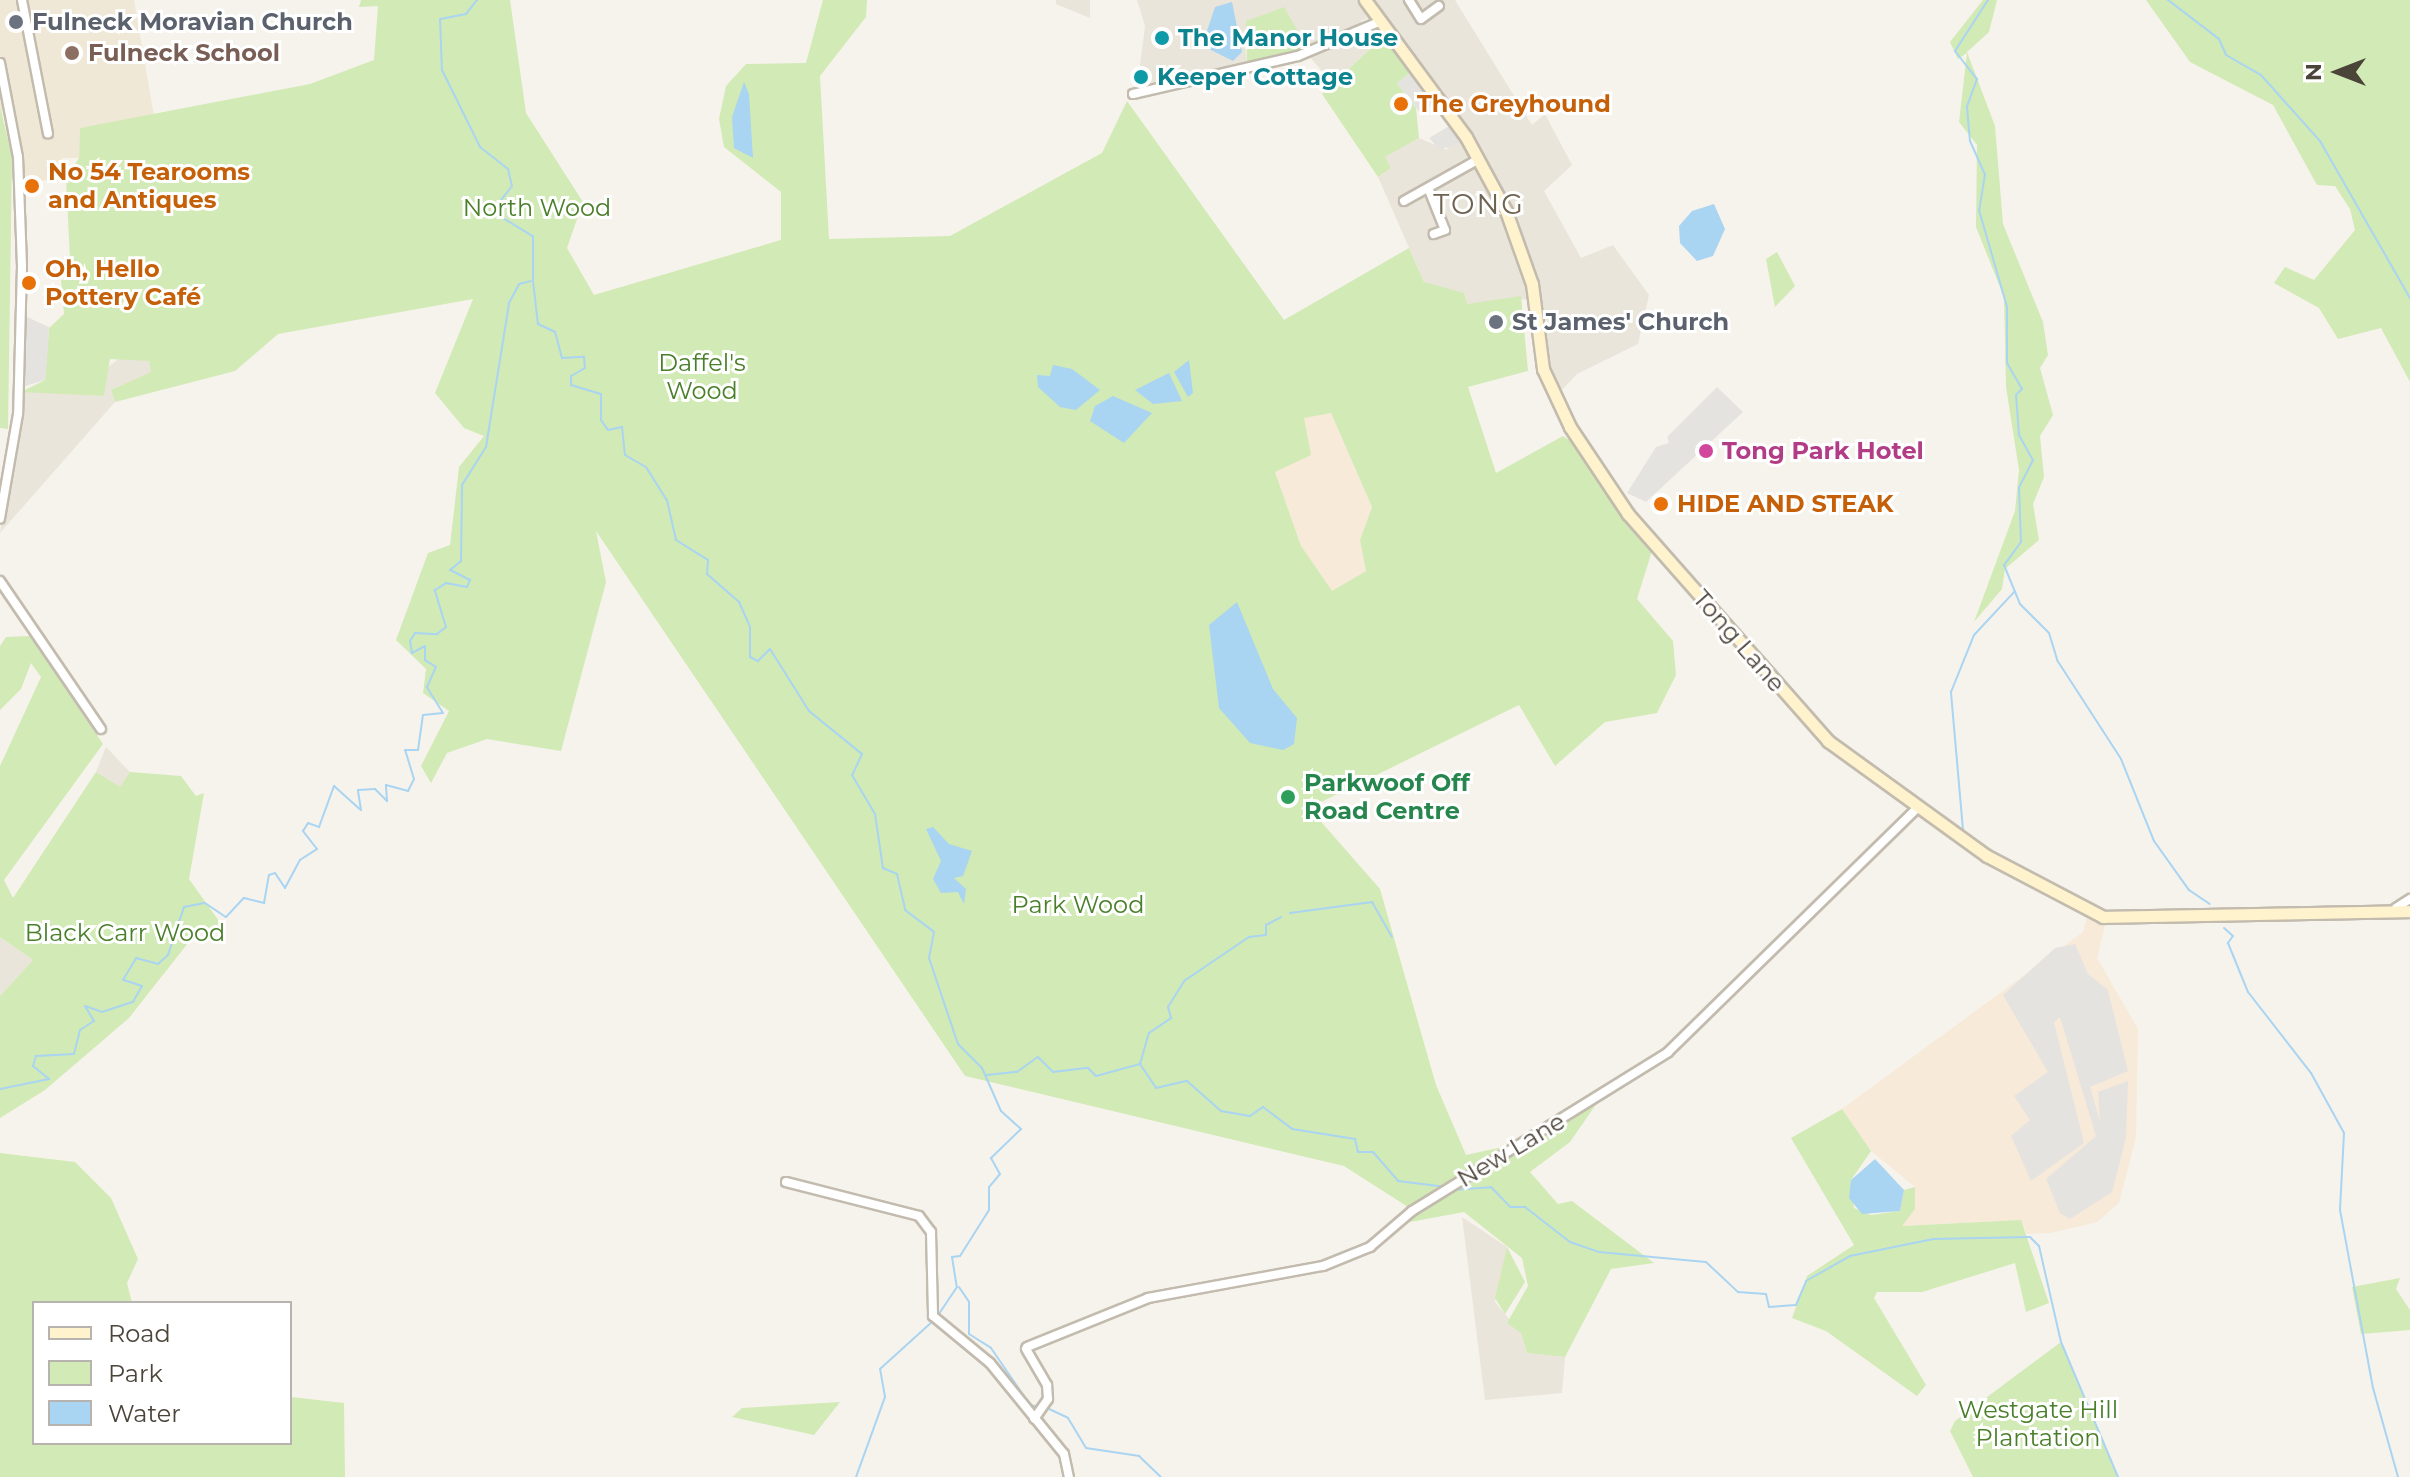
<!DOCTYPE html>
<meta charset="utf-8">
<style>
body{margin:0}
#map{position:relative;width:2410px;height:1477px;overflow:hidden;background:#f6f3ec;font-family:Montserrat,sans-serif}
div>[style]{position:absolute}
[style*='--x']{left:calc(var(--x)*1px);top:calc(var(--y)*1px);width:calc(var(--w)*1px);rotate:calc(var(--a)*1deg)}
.residential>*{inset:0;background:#eae5da}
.commercial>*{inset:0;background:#f7ead8}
.education>*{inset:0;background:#efe8d6}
.green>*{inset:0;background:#d2eab5}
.parking>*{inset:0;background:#e5e3e0}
.water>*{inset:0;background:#a9d4f2}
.stream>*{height:2px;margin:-1px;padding:0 1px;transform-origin:1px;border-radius:1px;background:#a9d4f2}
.roads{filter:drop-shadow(2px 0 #c2bbae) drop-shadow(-2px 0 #c2bbae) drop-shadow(0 2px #c2bbae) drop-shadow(0 -2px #c2bbae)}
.street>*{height:8px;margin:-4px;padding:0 4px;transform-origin:4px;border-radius:4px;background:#fff}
.secondary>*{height:11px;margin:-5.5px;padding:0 5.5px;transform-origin:5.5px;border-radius:5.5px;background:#fff3cd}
.dots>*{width:22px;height:22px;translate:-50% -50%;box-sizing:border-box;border:4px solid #fff;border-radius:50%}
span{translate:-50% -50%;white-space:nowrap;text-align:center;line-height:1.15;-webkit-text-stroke:6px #fff;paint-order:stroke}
.worship-label{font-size:24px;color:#5b616d;font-weight:700}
.left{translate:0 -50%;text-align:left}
.culture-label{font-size:24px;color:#0d838f;font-weight:700}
.education-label{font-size:24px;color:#785e54;font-weight:700}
.food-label{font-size:24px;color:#c56008;font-weight:700}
.park-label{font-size:24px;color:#4a7f2a}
.hotel-label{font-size:24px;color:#b23c85;font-weight:700}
.street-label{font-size:24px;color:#4b4439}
.leisure-label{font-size:24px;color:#27864d;font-weight:700}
.quarter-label{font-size:28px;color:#6e6250;letter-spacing:2px}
.legend{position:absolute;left:32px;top:1301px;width:260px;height:144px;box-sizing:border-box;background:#fff;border:2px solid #b7b4b0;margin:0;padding:10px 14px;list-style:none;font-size:24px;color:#4b4439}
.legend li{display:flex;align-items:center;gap:16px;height:40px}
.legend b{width:40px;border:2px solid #b7b4b0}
.north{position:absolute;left:2298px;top:32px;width:80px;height:80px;-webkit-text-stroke:6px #fff;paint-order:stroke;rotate:270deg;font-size:22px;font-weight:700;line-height:32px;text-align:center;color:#4b4439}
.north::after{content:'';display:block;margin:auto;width:28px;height:36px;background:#4b4439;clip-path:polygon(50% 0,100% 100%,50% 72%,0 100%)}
</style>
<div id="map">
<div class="residential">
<i style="clip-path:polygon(1056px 0,1090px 0,1090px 18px,1056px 4px)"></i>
<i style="clip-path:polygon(1137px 0,1455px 0,1532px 125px,1545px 114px,1572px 165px,1544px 191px,1581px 258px,1613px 245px,1649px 295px,1638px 344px,1577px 374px,1561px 391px,1552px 372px,1539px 376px,1536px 369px,1529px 299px,1467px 304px,1424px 282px,1378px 177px,1391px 168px,1384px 157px,1419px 138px,1447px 150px,1451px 125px,1368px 18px,1361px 21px,1373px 46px,1333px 84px,1273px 14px,1244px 34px,1247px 63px,1137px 88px,1145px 26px)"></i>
<i style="clip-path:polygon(125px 354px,149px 361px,152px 372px,111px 390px,115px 402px,0 533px,17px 391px,104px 396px,104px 370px)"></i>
<i style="clip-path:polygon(106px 747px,130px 772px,120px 788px,96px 772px)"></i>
<i style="clip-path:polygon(0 937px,33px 960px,0 996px)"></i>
<i style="clip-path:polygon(1462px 1217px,1507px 1247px,1495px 1302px,1521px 1333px,1527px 1353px,1565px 1357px,1562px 1393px,1485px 1400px)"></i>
</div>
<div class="commercial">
<i style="clip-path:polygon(1331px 413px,1372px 507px,1360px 540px,1366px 571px,1331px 592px,1301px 546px,1275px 472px,1276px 422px)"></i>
<i style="clip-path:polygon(2087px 916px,2105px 925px,2097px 958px,2138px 1029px,2136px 1137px,2119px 1203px,2097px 1222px,2051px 1233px,2027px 1234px,2020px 1220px,1900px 1226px,1915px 1209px,1915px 1187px,1871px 1151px,1842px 1109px,2083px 932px)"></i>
</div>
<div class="education">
<i style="clip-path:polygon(0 0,134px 0,154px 116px,80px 128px,79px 158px,62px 158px,61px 179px,26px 182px,0 106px)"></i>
</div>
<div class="green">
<i style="clip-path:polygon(evenodd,361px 0,510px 0,526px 113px,583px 202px,567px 248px,594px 295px,781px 240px,781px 192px,724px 147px,719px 119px,726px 86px,746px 64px,806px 63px,823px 0,867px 0,866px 17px,820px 76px,829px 239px,950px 236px,1102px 153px,1127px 101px,1284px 320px,1409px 248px,1424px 282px,1464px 293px,1467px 304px,1521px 296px,1528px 371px,1468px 387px,1496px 473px,1563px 436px,1578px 446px,1652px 551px,1637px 599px,1673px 641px,1676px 675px,1657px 713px,1605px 722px,1555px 766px,1519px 705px,1309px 808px,1380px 889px,1436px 1085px,1466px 1155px,1512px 1145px,1516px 1150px,1597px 1103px,1570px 1142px,1530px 1172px,1558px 1204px,1572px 1201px,1654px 1263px,1611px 1269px,1565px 1357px,1527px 1353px,1521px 1333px,1507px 1323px,1528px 1286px,1522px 1258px,1464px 1212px,1410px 1222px,1408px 1207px,1344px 1166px,965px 1076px,596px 531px,606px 582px,561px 751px,487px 739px,447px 753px,431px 783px,421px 766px,449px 711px,423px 693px,426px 669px,396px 640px,428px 553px,450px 545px,459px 467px,484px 436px,464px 428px,435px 393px,473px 299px,278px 334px,235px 371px,115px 402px,111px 390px,151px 372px,149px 361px,110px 359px,104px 396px,21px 392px,45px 380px,49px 328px,64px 314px,61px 280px,71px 279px,66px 178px,79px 158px,80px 128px,310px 84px,374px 60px,378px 6px,359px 7px,361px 0,1331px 413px,1372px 507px,1360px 540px,1366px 571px,1332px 591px,1301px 546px,1275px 472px,1311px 455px,1304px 418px,1331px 413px)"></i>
<i style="clip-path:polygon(1983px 0,1997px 0,1989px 32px,1967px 52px,1995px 126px,2003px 224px,2043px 322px,2048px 355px,2040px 368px,2053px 415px,2040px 436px,2044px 477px,2033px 504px,2039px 540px,2005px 569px,2002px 589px,1974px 622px,2015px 511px,2019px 470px,2006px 387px,2004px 297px,1976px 227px,1977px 145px,1959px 122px,1967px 53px,1958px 59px,1950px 42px)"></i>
<i style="clip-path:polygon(2146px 0,2410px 0,2410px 382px,2381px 328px,2338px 339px,2319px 308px,2274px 283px,2285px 267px,2314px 280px,2355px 230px,2350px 209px,2335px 186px,2317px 185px,2273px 105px,2190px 62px)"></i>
<i style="clip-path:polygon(1284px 7px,1308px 49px,1247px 63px,1246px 21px)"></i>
<i style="clip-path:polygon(1384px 36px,1411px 72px,1397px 83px,1416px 108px,1419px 138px,1385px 157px,1391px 168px,1378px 177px,1322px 94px)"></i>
<i style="clip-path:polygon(0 106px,12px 157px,8px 429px,0 428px)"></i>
<i style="clip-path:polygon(1777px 252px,1795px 286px,1775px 307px,1766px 259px)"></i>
<i style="clip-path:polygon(30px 636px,103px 744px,4px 880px,13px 898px,96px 772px,120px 787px,130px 772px,181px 776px,196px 796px,204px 793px,189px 879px,224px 928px,199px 929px,129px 1018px,45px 1090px,0 1118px,0 996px,33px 960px,0 937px,0 766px,41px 677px,31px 663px,21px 689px,0 710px,0 646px,6px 637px)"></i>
<i style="clip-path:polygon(1842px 1109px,1871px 1151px,1851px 1180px,1854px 1208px,1871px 1215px,1900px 1211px,1904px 1190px,1915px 1187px,1915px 1209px,1902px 1226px,2021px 1220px,2049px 1303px,2026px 1312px,2015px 1263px,1922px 1292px,1877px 1292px,1874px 1298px,1926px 1385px,1917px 1396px,1826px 1331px,1792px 1318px,1807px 1276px,1854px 1245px,1791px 1138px)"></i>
<i style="clip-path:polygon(0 1153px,75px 1162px,111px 1198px,138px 1259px,127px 1283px,132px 1303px,34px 1303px,34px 1443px,290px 1443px,291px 1397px,344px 1403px,345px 1477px,0 1477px)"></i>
<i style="clip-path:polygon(1507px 1247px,1525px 1282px,1505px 1314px,1495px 1298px)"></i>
<i style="clip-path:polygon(2400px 1278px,2396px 1289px,2410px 1310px,2410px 1330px,2361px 1334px,2352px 1287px)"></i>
<i style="clip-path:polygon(2061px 1342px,2118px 1477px,1973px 1477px,1950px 1431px,1955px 1421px)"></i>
<i style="clip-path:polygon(840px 1402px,814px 1435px,732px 1417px,742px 1408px)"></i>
</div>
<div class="parking">
<i style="clip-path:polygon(1411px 72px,1434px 103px,1421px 114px,1397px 83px)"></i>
<i style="clip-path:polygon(1451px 125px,1463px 141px,1440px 150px,1429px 138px)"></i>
<i style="clip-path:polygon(25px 316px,49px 327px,48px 348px,45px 380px,22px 387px)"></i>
<i style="clip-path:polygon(1717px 387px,1743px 412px,1646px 502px,1627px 493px,1656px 447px,1669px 443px,1667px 437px)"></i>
<i style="clip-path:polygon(2075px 944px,2088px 974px,2108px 990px,2128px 1071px,2090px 1087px,2100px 1122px,2098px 1092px,2128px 1081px,2126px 1138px,2112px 1192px,2070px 1219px,2060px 1213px,2046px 1179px,2096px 1136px,2060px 1017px,2054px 1022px,2084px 1143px,2031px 1181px,2011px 1136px,2030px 1120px,2014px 1096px,2048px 1072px,2003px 995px,2055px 948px)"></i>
</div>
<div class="water">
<i style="clip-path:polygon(1232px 2px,1242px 52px,1233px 61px,1207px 48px,1206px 34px,1215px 7px)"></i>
<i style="clip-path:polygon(744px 82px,749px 94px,753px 158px,734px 148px,732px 117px)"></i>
<i style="clip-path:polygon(1714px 204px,1725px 229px,1713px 256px,1697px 261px,1680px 243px,1679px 226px,1692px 211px)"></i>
<i style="clip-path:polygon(1189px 360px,1193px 393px,1188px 397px,1174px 372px)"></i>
<i style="clip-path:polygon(1053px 365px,1072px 369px,1100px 390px,1076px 410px,1060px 407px,1038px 387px,1037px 375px,1050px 376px)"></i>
<i style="clip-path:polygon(1169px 373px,1182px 401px,1153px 404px,1135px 390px)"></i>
<i style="clip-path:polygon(1113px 396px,1152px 413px,1124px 443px,1090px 421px,1095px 406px)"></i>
<i style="clip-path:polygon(1237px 602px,1273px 689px,1297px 718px,1294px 744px,1283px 750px,1250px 743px,1219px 708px,1209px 625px)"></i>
<i style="clip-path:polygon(933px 827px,949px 844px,972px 851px,963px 876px,954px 878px,966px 889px,964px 904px,958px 892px,941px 893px,933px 879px,941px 861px,926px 829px)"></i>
<i style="clip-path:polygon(1875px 1159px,1904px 1190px,1900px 1211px,1862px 1214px,1849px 1198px,1851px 1180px)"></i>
</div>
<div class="stream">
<i style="--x:477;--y:0;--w:18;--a:128"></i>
<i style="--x:466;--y:14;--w:26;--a:169"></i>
<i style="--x:440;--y:19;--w:51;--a:87.8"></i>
<i style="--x:442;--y:70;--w:86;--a:63.7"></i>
<i style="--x:480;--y:147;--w:36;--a:38"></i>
<i style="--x:508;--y:169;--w:17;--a:77"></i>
<i style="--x:512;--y:186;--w:24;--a:128"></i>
<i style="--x:497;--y:205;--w:13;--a:72"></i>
<i style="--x:501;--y:217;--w:37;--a:31"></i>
<i style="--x:533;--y:236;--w:44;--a:90"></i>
<i style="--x:1988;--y:0;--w:61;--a:122.9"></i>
<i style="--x:1955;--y:51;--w:36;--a:52"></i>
<i style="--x:1977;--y:79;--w:30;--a:110"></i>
<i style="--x:1967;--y:107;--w:34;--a:85"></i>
<i style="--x:1970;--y:141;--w:36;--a:66"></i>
<i style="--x:1985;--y:174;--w:36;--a:99"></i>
<i style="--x:1979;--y:210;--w:101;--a:73.9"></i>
<i style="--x:2007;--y:307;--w:56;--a:90"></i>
<i style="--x:2007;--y:363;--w:30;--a:60"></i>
<i style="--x:2022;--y:389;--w:8;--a:135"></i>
<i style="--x:2016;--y:395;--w:40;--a:85.7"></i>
<i style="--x:2019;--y:435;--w:29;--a:61"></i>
<i style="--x:2033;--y:460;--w:31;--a:117"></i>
<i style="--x:2019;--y:488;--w:54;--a:87.9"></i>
<i style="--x:2021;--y:542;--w:29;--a:126"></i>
<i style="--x:2004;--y:565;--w:42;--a:67.7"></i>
<i style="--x:2020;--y:604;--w:41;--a:45"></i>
<i style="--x:2049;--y:633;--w:28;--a:73"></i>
<i style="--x:2057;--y:660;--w:118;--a:57.1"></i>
<i style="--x:2121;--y:759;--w:88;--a:68.1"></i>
<i style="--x:2154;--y:841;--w:60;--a:54.5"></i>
<i style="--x:2189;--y:890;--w:25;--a:34"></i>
<i style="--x:2168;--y:0;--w:64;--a:37.4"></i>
<i style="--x:2219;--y:39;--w:17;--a:66"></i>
<i style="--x:2226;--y:55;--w:40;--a:29.7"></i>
<i style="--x:2261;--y:75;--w:89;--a:48.2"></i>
<i style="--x:2320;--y:141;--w:181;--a:60.2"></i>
<i style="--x:533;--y:281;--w:43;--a:83.4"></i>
<i style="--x:538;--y:324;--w:19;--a:25"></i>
<i style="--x:555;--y:332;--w:27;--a:75"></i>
<i style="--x:562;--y:358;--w:22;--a:-3"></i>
<i style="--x:584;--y:357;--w:11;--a:85"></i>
<i style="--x:585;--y:368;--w:16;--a:150"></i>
<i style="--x:571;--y:376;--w:9;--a:90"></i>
<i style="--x:571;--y:385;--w:31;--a:17"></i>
<i style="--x:601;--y:394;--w:26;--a:90"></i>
<i style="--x:601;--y:420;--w:12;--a:55"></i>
<i style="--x:608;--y:430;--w:14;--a:-12"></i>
<i style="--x:622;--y:427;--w:28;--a:84"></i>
<i style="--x:625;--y:455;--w:24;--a:30"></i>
<i style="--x:646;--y:467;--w:39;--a:58"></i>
<i style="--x:667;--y:500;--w:41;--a:77.3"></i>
<i style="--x:676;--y:540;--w:38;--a:32"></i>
<i style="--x:708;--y:560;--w:14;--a:94"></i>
<i style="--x:707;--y:574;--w:43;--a:41.2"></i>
<i style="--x:739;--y:602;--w:27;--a:66"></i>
<i style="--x:750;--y:627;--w:30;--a:90"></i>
<i style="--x:750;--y:657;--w:9;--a:27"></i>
<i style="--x:758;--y:661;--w:17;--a:-45"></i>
<i style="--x:770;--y:649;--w:73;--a:57.8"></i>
<i style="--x:809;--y:711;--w:68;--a:39.1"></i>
<i style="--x:862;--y:754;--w:23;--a:115"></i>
<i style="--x:852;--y:775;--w:45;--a:59.5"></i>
<i style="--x:875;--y:814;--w:55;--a:81.6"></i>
<i style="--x:883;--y:868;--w:15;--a:23"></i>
<i style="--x:897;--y:874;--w:37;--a:77"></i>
<i style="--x:905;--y:910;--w:36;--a:37"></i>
<i style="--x:934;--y:932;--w:26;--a:101"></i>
<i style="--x:929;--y:958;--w:91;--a:71.4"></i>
<i style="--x:958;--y:1044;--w:34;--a:45"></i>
<i style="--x:982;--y:1068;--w:47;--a:66.2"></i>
<i style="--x:1001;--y:1111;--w:27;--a:42"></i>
<i style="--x:1021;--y:1129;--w:42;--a:136"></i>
<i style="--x:991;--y:1158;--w:18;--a:61"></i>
<i style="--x:1000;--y:1174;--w:17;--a:130"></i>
<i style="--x:989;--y:1187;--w:23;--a:90"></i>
<i style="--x:989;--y:1210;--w:54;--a:122.2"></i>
<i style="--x:960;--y:1256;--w:8;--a:173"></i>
<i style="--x:952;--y:1257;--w:30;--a:81"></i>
<i style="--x:957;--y:1287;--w:34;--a:124"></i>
<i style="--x:1963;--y:830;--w:139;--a:-95"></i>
<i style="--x:1951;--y:692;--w:61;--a:-68"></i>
<i style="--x:1974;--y:635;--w:60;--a:-47"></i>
<i style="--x:1290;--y:913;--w:83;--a:-7.6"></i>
<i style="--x:1372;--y:902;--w:40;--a:60.3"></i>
<i style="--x:2224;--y:928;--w:12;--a:42"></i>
<i style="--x:2233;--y:936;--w:9;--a:126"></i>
<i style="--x:2228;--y:943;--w:53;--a:67.8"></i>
<i style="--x:2248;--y:992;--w:103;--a:52.1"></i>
<i style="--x:2311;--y:1073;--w:68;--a:61.2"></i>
<i style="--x:2344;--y:1133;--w:77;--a:93"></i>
<i style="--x:2340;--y:1210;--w:181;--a:79.5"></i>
<i style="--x:2373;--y:1388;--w:92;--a:74.3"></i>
<i style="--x:1140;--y:1064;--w:32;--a:-74"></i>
<i style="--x:1149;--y:1033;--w:27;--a:-34"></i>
<i style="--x:1171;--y:1018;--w:11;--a:-105"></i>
<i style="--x:1168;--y:1007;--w:31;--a:-58"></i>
<i style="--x:1184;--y:981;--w:78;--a:-34.1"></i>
<i style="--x:1249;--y:937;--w:17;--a:-7"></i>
<i style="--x:1266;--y:935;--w:10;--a:-90"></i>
<i style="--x:1266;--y:925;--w:17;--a:-28"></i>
<i style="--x:987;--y:1075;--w:30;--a:-6"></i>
<i style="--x:1017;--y:1072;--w:26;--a:-36"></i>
<i style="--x:1038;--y:1057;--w:21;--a:45"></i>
<i style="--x:1053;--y:1072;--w:35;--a:-7"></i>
<i style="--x:1088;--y:1068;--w:11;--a:45"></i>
<i style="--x:1096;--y:1076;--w:46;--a:-15.3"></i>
<i style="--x:1140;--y:1064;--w:29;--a:56"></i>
<i style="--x:1156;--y:1088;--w:32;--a:-13"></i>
<i style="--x:1187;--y:1081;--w:45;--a:41.4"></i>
<i style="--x:1221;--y:1111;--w:29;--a:10"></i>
<i style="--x:1250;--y:1116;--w:16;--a:-35"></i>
<i style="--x:1263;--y:1107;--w:36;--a:37"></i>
<i style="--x:1292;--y:1129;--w:64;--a:9"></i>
<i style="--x:1355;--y:1139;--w:13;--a:77"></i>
<i style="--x:1358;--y:1152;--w:15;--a:0"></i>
<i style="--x:1373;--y:1152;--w:38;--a:49"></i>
<i style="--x:1398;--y:1181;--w:49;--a:7"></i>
<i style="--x:0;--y:1089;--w:50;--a:-11.5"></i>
<i style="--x:49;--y:1079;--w:21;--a:-141"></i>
<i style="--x:33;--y:1066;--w:10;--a:-73"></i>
<i style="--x:36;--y:1056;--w:38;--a:-3"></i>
<i style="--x:74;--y:1054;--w:25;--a:-76"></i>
<i style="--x:80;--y:1030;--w:17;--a:-33"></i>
<i style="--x:94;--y:1021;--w:17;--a:-121"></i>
<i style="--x:85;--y:1006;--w:18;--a:19"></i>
<i style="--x:102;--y:1012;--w:33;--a:-18"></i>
<i style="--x:133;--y:1002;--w:18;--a:-61"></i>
<i style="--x:142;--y:986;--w:20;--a:-162"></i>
<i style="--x:123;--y:980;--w:26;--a:-59"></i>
<i style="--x:136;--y:958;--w:23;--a:15"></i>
<i style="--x:158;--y:964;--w:13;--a:-42"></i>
<i style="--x:168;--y:955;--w:51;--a:-71.6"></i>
<i style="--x:184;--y:907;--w:21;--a:-11"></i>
<i style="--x:205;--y:903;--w:25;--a:34"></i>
<i style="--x:226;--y:917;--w:26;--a:-47"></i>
<i style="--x:244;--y:898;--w:21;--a:14"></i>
<i style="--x:264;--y:903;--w:28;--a:-80"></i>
<i style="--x:269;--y:875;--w:6;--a:-18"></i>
<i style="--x:275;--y:873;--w:18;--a:56"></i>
<i style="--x:285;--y:888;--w:32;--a:-62"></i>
<i style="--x:300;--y:860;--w:20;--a:-33"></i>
<i style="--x:317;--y:849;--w:23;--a:-128"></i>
<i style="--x:303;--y:831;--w:9;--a:-58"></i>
<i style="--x:308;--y:823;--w:12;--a:20"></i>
<i style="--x:319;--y:827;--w:44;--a:-69.9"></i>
<i style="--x:334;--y:786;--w:36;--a:42"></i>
<i style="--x:361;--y:810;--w:20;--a:-99"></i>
<i style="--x:358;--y:790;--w:17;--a:-3"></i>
<i style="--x:375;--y:789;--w:17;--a:45"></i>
<i style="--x:387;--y:801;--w:16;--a:-94"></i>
<i style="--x:386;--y:785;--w:23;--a:15"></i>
<i style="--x:408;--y:791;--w:13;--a:-63"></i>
<i style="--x:414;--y:779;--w:30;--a:-107"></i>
<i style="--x:405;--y:750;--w:13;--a:0"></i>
<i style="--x:418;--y:750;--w:35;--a:-82"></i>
<i style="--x:423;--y:715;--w:20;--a:-6"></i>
<i style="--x:443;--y:713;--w:31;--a:-122"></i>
<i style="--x:427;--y:687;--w:22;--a:-66"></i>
<i style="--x:436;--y:667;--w:13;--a:-148"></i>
<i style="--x:425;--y:660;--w:14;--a:-90"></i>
<i style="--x:425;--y:646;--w:15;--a:152"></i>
<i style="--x:412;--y:653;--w:12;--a:-99"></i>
<i style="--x:410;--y:641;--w:9;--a:-58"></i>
<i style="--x:415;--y:633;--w:22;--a:3"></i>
<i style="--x:437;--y:634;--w:11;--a:-38"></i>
<i style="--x:446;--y:627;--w:39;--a:-107"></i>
<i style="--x:435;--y:590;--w:13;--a:-32"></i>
<i style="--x:446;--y:583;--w:21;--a:11"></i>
<i style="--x:467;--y:587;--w:8;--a:-67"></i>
<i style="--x:470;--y:580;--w:22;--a:-153"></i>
<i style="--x:450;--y:570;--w:14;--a:-39"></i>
<i style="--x:461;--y:561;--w:76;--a:-89.2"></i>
<i style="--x:462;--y:485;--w:45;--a:-57.7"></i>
<i style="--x:486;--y:447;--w:146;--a:-80.9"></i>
<i style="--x:509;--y:303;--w:21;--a:-62"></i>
<i style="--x:519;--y:284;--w:12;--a:-14"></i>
<i style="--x:1452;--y:1190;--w:39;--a:-4"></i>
<i style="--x:1491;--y:1187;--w:28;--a:46"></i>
<i style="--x:1510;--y:1207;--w:15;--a:0"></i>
<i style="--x:1525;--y:1207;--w:57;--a:37.9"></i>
<i style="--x:1570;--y:1242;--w:31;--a:19"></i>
<i style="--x:1599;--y:1252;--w:107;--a:5.3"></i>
<i style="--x:1706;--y:1262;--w:44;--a:43.2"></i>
<i style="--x:1738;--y:1292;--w:28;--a:4"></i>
<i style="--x:1766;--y:1294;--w:13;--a:77"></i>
<i style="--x:1769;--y:1307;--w:27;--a:-4"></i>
<i style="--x:1796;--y:1305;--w:26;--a:-67"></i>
<i style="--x:1806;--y:1281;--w:51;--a:-29.6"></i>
<i style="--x:1850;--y:1256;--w:85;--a:-11.6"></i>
<i style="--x:1933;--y:1239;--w:97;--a:-1.2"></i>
<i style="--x:2030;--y:1237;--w:13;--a:45"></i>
<i style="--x:2039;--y:1246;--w:98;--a:77.1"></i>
<i style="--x:2061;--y:1342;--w:147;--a:67.1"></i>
<i style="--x:959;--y:1287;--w:18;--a:56"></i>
<i style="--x:969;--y:1302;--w:32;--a:90"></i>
<i style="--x:969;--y:1334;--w:26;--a:32"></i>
<i style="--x:991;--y:1348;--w:69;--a:55.6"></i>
<i style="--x:1030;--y:1405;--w:10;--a:11"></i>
<i style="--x:1047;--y:1408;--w:23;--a:25"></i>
<i style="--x:1068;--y:1418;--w:35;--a:59"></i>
<i style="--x:1086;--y:1448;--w:54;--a:8.6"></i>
<i style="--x:1139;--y:1456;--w:30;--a:44"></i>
<i style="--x:856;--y:1477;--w:85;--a:-70.1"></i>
<i style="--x:885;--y:1397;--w:28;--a:-100"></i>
<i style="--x:880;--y:1369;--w:73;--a:-42.2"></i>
</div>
<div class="roads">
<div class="street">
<i style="--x:22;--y:0;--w:136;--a:79"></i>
<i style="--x:1409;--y:0;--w:22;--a:58"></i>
<i style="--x:1421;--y:19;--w:22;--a:-36"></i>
<i style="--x:0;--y:63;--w:96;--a:79.2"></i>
<i style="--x:18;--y:157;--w:109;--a:87.9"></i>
<i style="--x:22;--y:266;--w:148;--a:91.5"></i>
<i style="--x:18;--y:414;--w:106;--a:99.8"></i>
<i style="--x:1133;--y:94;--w:169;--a:-13"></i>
<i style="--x:1298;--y:56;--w:88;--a:-22.8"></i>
<i style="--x:1429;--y:190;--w:43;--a:68.2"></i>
<i style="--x:1445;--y:230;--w:12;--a:160"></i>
<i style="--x:1404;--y:201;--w:86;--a:-29.2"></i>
<i style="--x:0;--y:581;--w:179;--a:55.7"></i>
<i style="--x:2396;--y:908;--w:17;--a:-33"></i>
<i style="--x:786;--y:1182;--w:137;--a:14.3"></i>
<i style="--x:919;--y:1216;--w:20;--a:53"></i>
<i style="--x:931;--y:1232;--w:84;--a:88.6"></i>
<i style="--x:933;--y:1316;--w:74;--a:39.5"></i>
<i style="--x:990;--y:1363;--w:117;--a:50.9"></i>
<i style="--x:1064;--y:1454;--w:24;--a:78"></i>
<i style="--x:1027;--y:1347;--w:131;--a:-22"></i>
<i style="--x:1148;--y:1298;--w:178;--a:-10.4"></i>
<i style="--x:1323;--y:1266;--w:51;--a:-22"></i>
<i style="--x:1370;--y:1247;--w:55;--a:-40.6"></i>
<i style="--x:1412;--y:1211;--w:301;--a:-31.8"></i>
<i style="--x:1668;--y:1052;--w:349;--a:-44.4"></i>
<i style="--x:1026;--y:1349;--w:42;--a:59.7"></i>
<i style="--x:1047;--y:1385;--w:14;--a:86"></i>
<i style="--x:1048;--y:1399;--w:24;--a:125"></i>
</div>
<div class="secondary">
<i style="--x:1365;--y:0;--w:170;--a:53.6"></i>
<i style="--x:1466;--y:137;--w:84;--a:61.6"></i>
<i style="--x:1506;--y:211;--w:77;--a:70.4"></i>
<i style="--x:1532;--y:284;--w:86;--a:82.6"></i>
<i style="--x:1543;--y:369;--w:64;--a:65"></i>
<i style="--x:1570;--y:427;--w:105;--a:56.3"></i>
<i style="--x:1628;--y:514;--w:303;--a:48.6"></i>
<i style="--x:1828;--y:741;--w:196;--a:35.9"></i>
<i style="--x:1987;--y:856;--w:131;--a:27.7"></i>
<i style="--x:2103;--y:917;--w:307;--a:-1.1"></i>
</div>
</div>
<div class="dots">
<i style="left:16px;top:22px;background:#6b7280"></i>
<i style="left:1162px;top:38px;background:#0f9aa8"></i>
<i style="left:72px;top:53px;background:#8d6e63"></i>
<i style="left:1141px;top:77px;background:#0f9aa8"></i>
<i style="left:1401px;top:104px;background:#e8710a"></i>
<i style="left:32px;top:186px;background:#e8710a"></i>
<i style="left:29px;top:283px;background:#e8710a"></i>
<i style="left:1496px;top:322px;background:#6b7280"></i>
<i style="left:1706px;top:451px;background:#d1479c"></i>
<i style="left:1661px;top:504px;background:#e8710a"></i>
<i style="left:1288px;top:797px;background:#2e9e5b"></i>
</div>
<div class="worship-label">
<span class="left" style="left:32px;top:22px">Fulneck Moravian Church</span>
<span class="left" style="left:1512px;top:322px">St James' Church</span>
</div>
<div class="culture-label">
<span class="left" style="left:1178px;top:38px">The Manor House</span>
<span class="left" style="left:1157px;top:77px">Keeper Cottage</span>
</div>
<div class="education-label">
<span class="left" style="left:88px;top:53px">Fulneck School</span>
</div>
<div class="food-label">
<span class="left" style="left:1417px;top:104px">The Greyhound</span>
<span class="left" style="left:48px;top:186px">No 54 Tearooms<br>and Antiques</span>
<span class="left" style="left:45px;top:283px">Oh, Hello<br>Pottery Café</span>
<span class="left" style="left:1677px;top:504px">HIDE AND STEAK</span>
</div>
<div class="park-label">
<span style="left:537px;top:208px">North Wood</span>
<span style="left:702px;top:377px">Daffel's<br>Wood</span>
<span style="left:1078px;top:905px">Park Wood</span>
<span style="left:125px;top:933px">Black Carr Wood</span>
<span style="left:2038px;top:1424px">Westgate Hill<br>Plantation</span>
</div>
<div class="hotel-label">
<span class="left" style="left:1722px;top:451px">Tong Park Hotel</span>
</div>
<div class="street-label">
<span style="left:1739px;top:641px;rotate:49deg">Tong Lane</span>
<span style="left:1511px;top:1150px;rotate:-31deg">New Lane</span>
</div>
<div class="leisure-label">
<span class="left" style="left:1304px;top:797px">Parkwoof Off<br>Road Centre</span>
</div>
<div class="quarter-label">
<span style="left:1479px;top:204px">TONG</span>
</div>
<ul class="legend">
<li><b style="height:10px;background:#fff3cd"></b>Road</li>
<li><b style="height:22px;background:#d2eab5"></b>Park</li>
<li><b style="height:22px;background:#a9d4f2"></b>Water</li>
</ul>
<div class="north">N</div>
</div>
